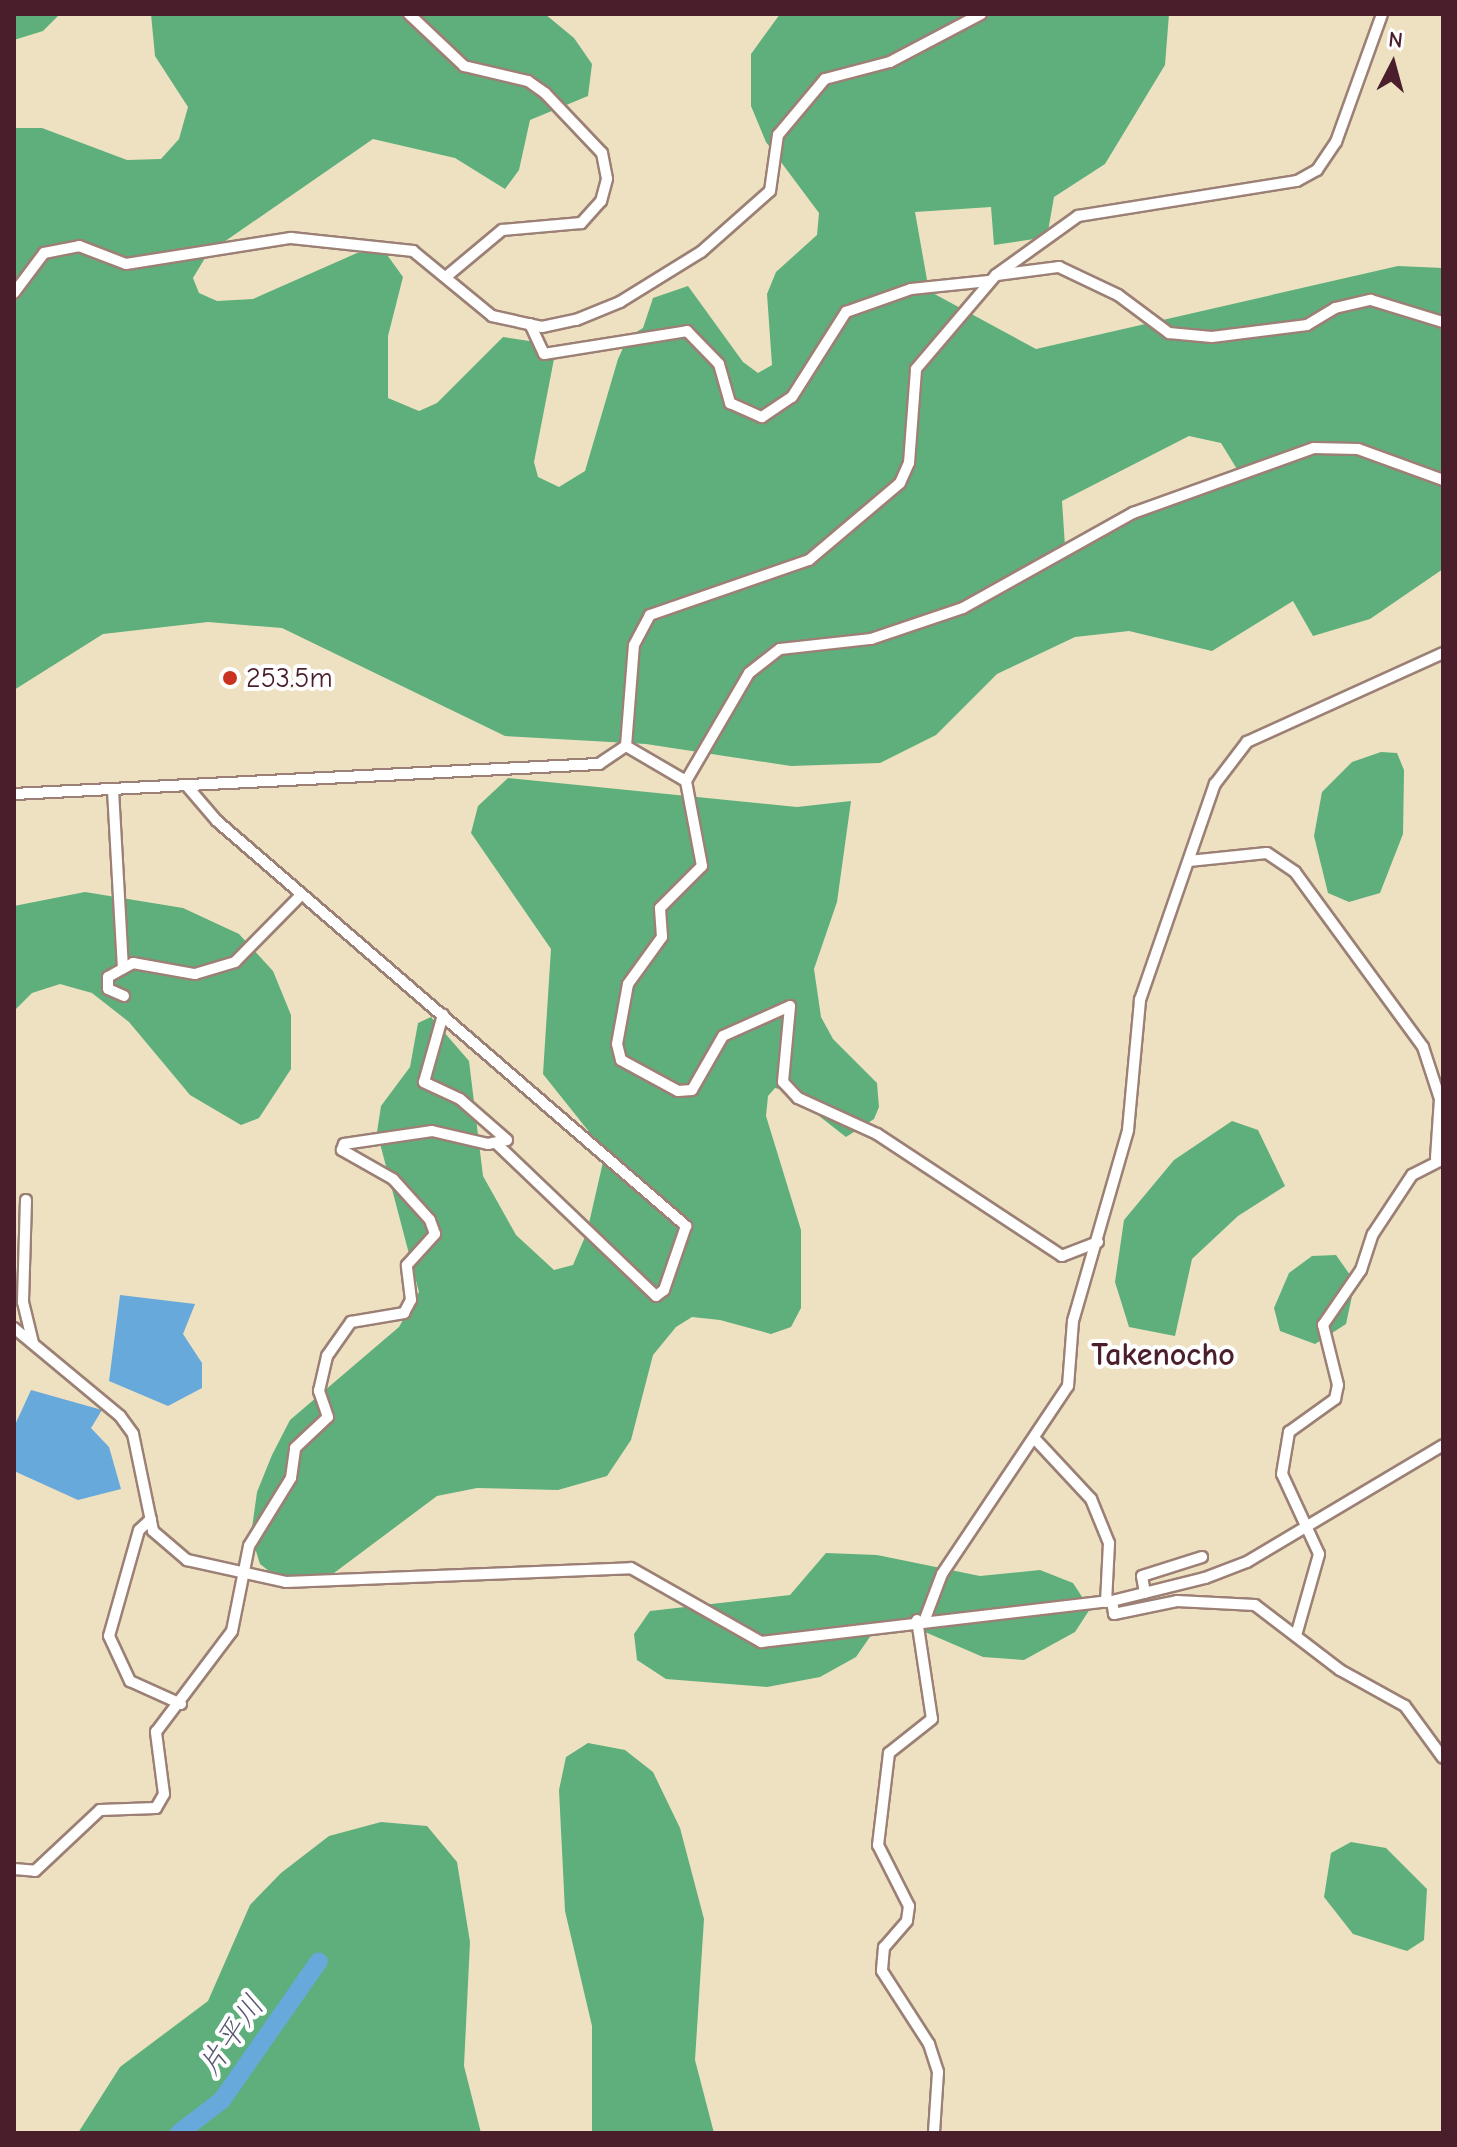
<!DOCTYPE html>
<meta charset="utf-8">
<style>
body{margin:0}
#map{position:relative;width:1457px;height:2147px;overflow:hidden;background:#eee1c1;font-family:"Comic Neue","Klee One",sans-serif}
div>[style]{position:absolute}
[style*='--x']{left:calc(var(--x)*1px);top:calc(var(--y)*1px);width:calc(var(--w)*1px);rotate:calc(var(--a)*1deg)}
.forest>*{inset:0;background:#5eaf7b}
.water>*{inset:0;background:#67a9db}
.river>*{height:18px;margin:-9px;padding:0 9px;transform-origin:9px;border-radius:9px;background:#67a9db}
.roads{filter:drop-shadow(2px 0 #9c8076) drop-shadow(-2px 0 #9c8076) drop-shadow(0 2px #9c8076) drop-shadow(0 -2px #9c8076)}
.street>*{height:10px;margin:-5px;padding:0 5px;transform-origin:5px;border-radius:5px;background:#fff}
.dots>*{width:22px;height:22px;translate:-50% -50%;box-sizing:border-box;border:4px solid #fff;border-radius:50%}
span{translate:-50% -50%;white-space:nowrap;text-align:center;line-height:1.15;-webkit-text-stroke:8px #fff;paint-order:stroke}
.poi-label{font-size:28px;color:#4a1f2b}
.left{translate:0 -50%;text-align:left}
.water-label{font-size:30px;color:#565671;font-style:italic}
.quarter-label{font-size:32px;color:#4a1f2b;font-weight:700}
.frame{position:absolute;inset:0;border:16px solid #4a1f2b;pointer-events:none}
.north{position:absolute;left:1353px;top:24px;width:80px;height:80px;-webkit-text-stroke:6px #fff;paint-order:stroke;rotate:6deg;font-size:22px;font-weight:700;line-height:32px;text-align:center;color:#4a1f2b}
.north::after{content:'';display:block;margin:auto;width:28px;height:36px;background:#4a1f2b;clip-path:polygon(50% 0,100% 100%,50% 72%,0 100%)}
</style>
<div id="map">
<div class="forest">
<i style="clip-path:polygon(14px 14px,60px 14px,43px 31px,14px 40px)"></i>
<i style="clip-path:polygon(evenodd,151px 14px,545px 14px,574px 38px,592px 64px,588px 96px,530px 120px,519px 170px,505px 189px,455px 158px,373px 139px,208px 253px,193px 278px,199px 293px,217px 301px,253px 299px,357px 253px,385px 252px,403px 277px,388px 336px,388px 398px,419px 411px,437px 403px,503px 337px,542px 343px,554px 359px,534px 462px,538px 477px,559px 487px,585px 471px,618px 359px,628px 337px,643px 328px,653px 298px,688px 286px,743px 362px,758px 373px,772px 365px,767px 294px,776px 272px,817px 235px,819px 213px,766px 142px,751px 106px,751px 54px,780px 14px,1169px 14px,1165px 65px,1105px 164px,1054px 197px,1047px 237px,994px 245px,991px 207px,915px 212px,929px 291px,1036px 349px,1398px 266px,1443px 268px,1443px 569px,1370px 619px,1313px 636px,1293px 601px,1212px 651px,1129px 631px,1075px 637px,997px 674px,936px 735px,880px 763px,791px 766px,646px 744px,505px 736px,282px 628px,208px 622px,103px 634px,14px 690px,14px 128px,42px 128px,127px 160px,161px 159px,179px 139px,188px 107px,155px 56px,151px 14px,1189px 436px,1221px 443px,1240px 474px,1065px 546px,1062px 501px,1189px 436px)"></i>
<i style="clip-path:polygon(1381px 752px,1397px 753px,1404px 770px,1403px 834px,1380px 893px,1349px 902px,1328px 893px,1314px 836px,1322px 792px,1352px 762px)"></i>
<i style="clip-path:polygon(508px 778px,797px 807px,851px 801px,837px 902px,814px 969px,821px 1017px,833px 1039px,877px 1083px,879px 1107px,874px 1119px,846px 1137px,787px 1091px,775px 1088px,768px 1096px,766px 1116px,801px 1230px,801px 1308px,791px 1327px,771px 1334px,720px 1320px,692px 1317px,676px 1327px,653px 1355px,631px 1440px,607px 1476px,558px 1490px,477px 1488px,437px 1496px,330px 1576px,278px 1578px,260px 1564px,251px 1535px,257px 1492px,272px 1455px,290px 1420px,399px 1327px,419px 1292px,377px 1132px,381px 1106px,410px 1067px,418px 1023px,431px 1017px,469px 1061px,483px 1176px,516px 1235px,554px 1270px,573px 1265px,587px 1232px,603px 1162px,594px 1138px,543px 1074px,551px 949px,471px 833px,478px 806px)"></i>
<i style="clip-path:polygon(85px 892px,183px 908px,239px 934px,273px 971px,291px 1015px,291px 1069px,259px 1118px,241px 1125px,190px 1095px,129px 1022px,92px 993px,60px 984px,32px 993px,14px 1011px,14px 906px)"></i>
<i style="clip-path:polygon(1232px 1121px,1258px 1130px,1285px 1186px,1238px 1216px,1192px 1259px,1175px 1336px,1129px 1327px,1115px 1282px,1124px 1220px,1174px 1160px)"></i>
<i style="clip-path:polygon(1336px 1255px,1355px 1282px,1346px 1324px,1315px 1344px,1280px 1331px,1274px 1308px,1289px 1273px,1312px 1256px)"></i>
<i style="clip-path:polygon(826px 1553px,877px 1555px,980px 1576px,1040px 1570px,1073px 1583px,1090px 1609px,1075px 1632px,1024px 1660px,983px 1657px,918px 1629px,876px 1628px,856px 1657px,820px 1677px,767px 1687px,666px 1679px,637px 1660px,634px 1634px,650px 1611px,790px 1595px)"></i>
<i style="clip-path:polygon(588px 1743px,625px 1750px,653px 1772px,680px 1828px,704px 1919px,695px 2060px,714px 2133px,592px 2133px,592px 2026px,565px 1911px,559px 1790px,566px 1757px)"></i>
<i style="clip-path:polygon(381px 1822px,427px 1826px,457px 1862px,470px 1942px,464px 2066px,481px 2133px,78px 2133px,120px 2067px,208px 2001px,250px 1905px,281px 1873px,329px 1836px)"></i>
<i style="clip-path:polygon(1351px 1842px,1386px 1848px,1427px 1889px,1424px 1940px,1407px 1951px,1353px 1934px,1324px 1897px,1331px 1853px)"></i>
</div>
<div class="water">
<i style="clip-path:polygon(120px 1295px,195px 1304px,183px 1334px,202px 1363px,202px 1388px,168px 1406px,109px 1381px)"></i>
<i style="clip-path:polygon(31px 1390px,102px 1410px,91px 1428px,109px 1447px,121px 1489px,78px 1500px,14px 1471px,14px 1427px)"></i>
</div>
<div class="river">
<i style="--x:179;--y:2133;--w:54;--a:-37.5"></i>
<i style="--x:222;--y:2100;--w:169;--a:-55.1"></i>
</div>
<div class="roads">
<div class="street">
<i style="--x:409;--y:14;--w:76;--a:43.4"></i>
<i style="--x:464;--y:66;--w:66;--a:13.2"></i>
<i style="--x:528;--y:81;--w:21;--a:35"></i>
<i style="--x:545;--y:93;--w:83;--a:46.5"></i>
<i style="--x:602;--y:153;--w:26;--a:79"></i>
<i style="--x:607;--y:179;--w:23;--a:105"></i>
<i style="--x:601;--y:201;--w:30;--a:132"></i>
<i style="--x:581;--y:223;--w:79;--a:174.9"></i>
<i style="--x:502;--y:230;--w:72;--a:140.1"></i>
<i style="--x:997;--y:275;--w:63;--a:-7.4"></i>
<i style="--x:1059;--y:267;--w:65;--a:25.4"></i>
<i style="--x:1118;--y:295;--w:64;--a:36.7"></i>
<i style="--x:1169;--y:333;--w:43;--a:5.3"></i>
<i style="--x:1212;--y:337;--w:96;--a:-7.2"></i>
<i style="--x:1307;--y:325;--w:33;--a:-31"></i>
<i style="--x:1335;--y:308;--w:37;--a:-13"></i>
<i style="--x:1371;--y:300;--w:75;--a:17"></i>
<i style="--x:14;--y:293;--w:50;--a:-53.1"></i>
<i style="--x:44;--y:253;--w:36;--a:-11"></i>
<i style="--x:79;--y:246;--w:50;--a:21"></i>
<i style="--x:126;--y:264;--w:167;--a:-9"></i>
<i style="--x:291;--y:238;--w:123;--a:6.1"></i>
<i style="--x:413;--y:251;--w:102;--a:39.4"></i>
<i style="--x:492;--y:316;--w:51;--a:12.4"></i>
<i style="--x:542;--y:327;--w:35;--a:-12"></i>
<i style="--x:576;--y:320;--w:48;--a:-22.2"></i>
<i style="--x:620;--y:302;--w:95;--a:-31.7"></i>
<i style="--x:701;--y:252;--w:92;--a:-41.5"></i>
<i style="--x:770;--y:191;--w:57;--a:-81.9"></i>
<i style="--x:778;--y:135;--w:73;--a:-50"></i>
<i style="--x:825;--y:79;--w:67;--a:-14.7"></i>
<i style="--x:890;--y:62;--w:103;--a:-27.8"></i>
<i style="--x:530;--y:324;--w:33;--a:65"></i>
<i style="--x:544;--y:354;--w:145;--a:-9.1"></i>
<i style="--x:687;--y:331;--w:46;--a:45.9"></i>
<i style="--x:719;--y:364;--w:41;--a:74.2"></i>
<i style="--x:730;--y:403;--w:35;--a:24"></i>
<i style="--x:762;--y:417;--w:36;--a:-34"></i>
<i style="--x:792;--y:397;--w:101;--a:-57.6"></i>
<i style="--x:846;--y:312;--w:69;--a:-19.5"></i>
<i style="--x:911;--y:289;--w:78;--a:-5.9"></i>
<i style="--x:626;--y:746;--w:69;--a:30.3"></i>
<i style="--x:187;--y:786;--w:46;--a:49.4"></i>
<i style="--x:217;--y:821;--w:620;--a:40.81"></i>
<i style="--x:686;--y:1226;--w:68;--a:109"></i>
<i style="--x:664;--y:1290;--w:10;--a:143"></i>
<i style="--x:656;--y:1296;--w:220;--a:-136.3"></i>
<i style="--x:113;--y:790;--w:177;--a:86.8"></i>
<i style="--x:14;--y:794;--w:586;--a:-2.94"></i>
<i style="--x:599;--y:764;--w:32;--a:-34"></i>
<i style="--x:626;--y:746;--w:101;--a:-85.5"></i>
<i style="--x:634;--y:645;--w:34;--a:-62"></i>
<i style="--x:650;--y:615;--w:168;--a:-19.1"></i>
<i style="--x:809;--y:560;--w:119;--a:-40.2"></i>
<i style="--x:900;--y:483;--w:22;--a:-66"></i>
<i style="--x:909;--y:463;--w:94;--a:-85.7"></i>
<i style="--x:916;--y:369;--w:123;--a:-49.6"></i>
<i style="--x:996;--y:275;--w:101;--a:-35.7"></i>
<i style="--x:1078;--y:216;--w:222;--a:-9.1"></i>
<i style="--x:1297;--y:181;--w:23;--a:-29"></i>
<i style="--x:1317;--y:170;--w:34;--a:-56"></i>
<i style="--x:1336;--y:142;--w:136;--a:-70.2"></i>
<i style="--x:1189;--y:861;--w:78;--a:-5.9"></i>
<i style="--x:1267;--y:853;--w:34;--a:34"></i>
<i style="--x:1295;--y:872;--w:217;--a:53.8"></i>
<i style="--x:1423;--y:1047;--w:55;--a:71.9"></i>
<i style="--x:1440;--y:1099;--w:59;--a:93.9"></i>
<i style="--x:124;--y:996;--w:17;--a:-156"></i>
<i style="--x:108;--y:989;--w:12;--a:-90"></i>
<i style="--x:108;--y:977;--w:29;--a:-29"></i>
<i style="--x:133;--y:963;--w:63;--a:10.1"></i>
<i style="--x:195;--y:974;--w:42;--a:-16.7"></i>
<i style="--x:235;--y:962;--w:94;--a:-45.4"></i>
<i style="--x:26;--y:1200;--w:102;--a:91.7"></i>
<i style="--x:23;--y:1302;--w:42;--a:76.3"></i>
<i style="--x:1098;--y:1242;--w:39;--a:159"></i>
<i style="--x:1062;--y:1256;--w:222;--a:-146.6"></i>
<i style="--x:877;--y:1134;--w:87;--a:-155.5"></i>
<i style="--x:798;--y:1098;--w:22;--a:-133"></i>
<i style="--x:783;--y:1082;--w:76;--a:-84.7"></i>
<i style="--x:790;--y:1006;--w:73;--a:155.9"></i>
<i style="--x:723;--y:1036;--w:62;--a:119.9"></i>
<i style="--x:692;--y:1090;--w:14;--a:176"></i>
<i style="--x:678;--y:1091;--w:65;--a:-151.5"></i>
<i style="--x:621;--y:1060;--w:16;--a:-104"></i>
<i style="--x:617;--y:1044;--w:61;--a:-79.6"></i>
<i style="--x:628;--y:984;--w:58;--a:-54.1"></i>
<i style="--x:662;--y:937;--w:29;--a:-94"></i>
<i style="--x:660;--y:908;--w:59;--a:-45"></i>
<i style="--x:702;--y:866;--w:86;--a:-100.7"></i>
<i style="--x:686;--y:781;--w:125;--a:-59.7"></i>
<i style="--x:749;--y:673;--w:39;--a:-38"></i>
<i style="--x:780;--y:649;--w:92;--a:-6.3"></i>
<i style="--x:871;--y:639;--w:97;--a:-18.6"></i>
<i style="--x:963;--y:608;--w:195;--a:-29.2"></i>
<i style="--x:1133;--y:513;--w:192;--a:-19.8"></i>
<i style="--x:1314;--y:448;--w:44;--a:1.3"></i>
<i style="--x:1358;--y:449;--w:90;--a:20"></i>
<i style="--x:14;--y:1328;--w:138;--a:39.7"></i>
<i style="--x:120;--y:1416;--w:22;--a:54"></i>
<i style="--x:133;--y:1434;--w:99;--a:78.3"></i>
<i style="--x:153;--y:1531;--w:45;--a:40.5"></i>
<i style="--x:187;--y:1560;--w:101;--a:12.5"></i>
<i style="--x:286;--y:1582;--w:345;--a:-2.3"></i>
<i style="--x:631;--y:1568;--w:150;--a:29.6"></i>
<i style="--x:761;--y:1642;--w:353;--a:-6.7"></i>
<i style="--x:1112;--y:1601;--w:96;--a:-13.9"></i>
<i style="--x:1205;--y:1578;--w:45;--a:-20.9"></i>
<i style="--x:1247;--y:1562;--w:228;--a:-30.8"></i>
<i style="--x:1036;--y:1440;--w:81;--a:47"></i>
<i style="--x:1091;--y:1499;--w:48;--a:67.8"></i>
<i style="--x:1109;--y:1543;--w:59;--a:92.9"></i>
<i style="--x:151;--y:1519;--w:16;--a:137"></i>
<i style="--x:139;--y:1530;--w:110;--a:105.8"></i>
<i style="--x:109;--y:1636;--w:50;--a:65"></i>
<i style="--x:130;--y:1681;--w:56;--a:24.3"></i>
<i style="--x:1145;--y:1593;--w:17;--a:-100"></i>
<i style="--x:1142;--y:1576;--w:63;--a:-17.6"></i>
<i style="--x:1112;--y:1601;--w:13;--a:81"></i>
<i style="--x:1114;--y:1614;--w:64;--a:-11.7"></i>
<i style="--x:1177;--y:1601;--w:78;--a:2.9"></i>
<i style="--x:1255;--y:1605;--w:107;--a:37.4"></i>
<i style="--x:1340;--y:1670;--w:74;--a:29"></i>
<i style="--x:1405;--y:1706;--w:64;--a:53.8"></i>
<i style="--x:925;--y:1619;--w:48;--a:-69.3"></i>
<i style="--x:942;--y:1574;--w:226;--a:-56.2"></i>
<i style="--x:1068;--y:1386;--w:65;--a:-85.6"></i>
<i style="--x:1073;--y:1321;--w:199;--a:-73.9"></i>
<i style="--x:1128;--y:1130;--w:131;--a:-84.7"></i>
<i style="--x:1140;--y:1000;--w:229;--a:-70.9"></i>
<i style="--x:1215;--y:784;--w:53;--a:-52.7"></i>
<i style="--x:1247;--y:742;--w:215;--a:-24.4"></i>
<i style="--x:917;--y:1620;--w:100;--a:81.4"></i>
<i style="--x:932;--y:1719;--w:55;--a:141.7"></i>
<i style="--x:889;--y:1753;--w:93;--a:96.8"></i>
<i style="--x:878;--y:1845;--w:68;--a:63.1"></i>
<i style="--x:909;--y:1906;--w:15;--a:98"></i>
<i style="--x:907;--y:1921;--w:35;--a:131"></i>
<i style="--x:884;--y:1947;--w:24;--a:95"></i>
<i style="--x:882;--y:1971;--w:87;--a:57.2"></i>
<i style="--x:929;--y:2044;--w:29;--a:72"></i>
<i style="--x:938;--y:2072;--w:61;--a:93.8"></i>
<i style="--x:1297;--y:1632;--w:81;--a:-74.2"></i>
<i style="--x:1319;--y:1554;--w:88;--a:-114.8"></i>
<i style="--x:1282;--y:1474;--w:43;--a:-80.5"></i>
<i style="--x:1289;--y:1432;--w:57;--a:-35.7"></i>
<i style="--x:1335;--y:1399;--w:14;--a:-78"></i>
<i style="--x:1338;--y:1385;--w:62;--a:-104"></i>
<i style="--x:1323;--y:1325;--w:67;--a:-55.4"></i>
<i style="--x:1361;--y:1270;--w:38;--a:-72"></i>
<i style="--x:1373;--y:1234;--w:71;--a:-56.5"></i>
<i style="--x:1412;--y:1175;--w:35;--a:-27"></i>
<i style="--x:14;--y:1869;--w:21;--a:5"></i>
<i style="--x:35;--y:1871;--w:89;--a:-43.2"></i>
<i style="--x:100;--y:1810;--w:56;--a:-2"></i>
<i style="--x:156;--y:1808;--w:16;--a:-60"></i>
<i style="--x:164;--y:1794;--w:63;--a:-97.4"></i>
<i style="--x:156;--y:1732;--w:126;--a:-53"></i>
<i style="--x:232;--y:1631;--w:87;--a:-78.7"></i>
<i style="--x:249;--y:1546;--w:80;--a:-58.3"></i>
<i style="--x:291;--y:1478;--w:30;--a:-82"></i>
<i style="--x:295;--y:1448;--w:45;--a:-43.2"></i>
<i style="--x:328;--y:1417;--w:28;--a:-109"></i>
<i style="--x:319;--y:1391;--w:36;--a:-77"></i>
<i style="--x:327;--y:1356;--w:42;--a:-54.8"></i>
<i style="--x:351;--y:1322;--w:54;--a:-9.6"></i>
<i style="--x:404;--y:1313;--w:15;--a:-62"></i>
<i style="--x:411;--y:1300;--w:35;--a:-97"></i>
<i style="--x:407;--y:1265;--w:42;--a:-47.9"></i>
<i style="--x:435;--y:1234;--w:15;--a:-110"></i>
<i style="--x:430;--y:1220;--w:55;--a:-132.1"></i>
<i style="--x:393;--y:1179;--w:59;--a:-150.4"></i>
<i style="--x:342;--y:1150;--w:6;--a:-72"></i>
<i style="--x:344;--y:1144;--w:89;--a:-8.4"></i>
<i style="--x:432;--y:1131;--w:57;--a:13.1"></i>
<i style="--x:488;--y:1144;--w:19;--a:-12"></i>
<i style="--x:507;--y:1140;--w:62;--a:-138.9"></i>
<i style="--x:460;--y:1099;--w:40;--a:-155"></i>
<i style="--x:424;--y:1082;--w:70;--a:-74.2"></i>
</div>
</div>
<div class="dots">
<i style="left:230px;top:678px;background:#c8321e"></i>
</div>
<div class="poi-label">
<span class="left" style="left:246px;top:678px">253.5m</span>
</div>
<div class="water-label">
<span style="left:232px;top:2036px;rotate:-55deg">片平川</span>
</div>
<div class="quarter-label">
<span style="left:1163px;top:1355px">Takenocho</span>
</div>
<div class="frame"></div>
<div class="north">N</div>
</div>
